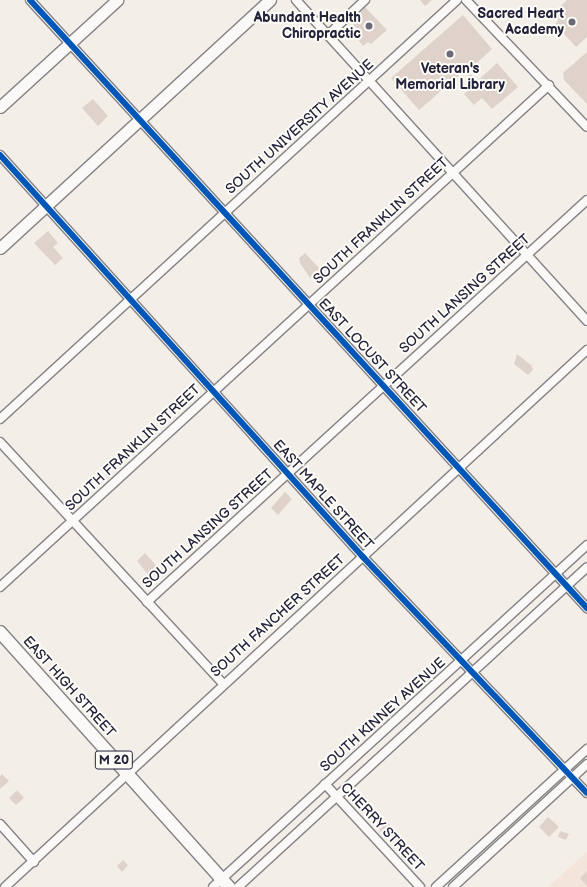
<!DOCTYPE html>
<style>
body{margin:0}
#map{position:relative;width:587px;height:887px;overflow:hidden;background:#f4eee9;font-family:"Balsamiq Sans",sans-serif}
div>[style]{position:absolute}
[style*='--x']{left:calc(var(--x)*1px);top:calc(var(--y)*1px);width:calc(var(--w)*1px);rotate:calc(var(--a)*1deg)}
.built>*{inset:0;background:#f4e5da}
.building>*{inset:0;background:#dfd2cb}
.roads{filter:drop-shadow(1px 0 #858285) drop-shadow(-1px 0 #858285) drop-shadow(0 1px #858285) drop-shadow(0 -1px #858285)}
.street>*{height:8px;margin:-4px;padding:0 4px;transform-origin:4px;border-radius:4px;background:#faf9f7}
.secondary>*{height:11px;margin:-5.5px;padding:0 5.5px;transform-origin:5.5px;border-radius:5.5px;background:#faf9f7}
.primary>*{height:12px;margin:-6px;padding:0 6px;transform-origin:6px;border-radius:6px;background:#faf9f7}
.cycleway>*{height:6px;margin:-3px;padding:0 3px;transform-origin:3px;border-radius:3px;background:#0057b8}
.dots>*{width:11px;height:11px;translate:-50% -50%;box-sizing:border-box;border:2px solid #fdfcf7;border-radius:50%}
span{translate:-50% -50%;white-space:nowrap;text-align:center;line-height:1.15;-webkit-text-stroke:4px #fdfcf7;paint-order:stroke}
.shield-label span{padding:1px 3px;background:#fdfcf7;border:1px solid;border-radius:3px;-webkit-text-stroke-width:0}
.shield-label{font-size:13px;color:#22223b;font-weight:700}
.poi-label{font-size:14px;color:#22223b;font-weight:700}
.right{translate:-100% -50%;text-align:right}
.street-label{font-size:14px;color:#22223b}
</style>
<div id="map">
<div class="built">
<i style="clip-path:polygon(587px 852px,587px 887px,548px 887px)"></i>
</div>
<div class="building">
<i style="clip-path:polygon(420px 0,432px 0,425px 6px)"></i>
<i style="clip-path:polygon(567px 0,587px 0,587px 37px,576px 47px,555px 24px,558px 21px,552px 14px)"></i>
<i style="clip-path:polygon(365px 7px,387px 30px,371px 44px,368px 42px,363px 46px,356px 37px,361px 33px,352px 23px)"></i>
<i style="clip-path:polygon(463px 15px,492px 49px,468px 71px,477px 81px,497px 63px,518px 87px,492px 109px,482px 98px,474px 105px,464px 94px,476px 84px,464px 71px,419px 110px,391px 78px)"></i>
<i style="clip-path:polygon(587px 52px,587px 104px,564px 80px,563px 73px)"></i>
<i style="clip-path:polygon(93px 99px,108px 116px,98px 126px,82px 108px)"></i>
<i style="clip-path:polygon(48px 231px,58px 243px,53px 247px,63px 258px,55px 265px,34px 243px)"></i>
<i style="clip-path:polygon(305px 253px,320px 269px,310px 278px,300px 263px,299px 258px)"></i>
<i style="clip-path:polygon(517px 354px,531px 365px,533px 370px,528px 375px,514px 364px)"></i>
<i style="clip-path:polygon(285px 492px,292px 499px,278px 515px,271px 508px)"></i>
<i style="clip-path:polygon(145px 553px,159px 569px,150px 577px,137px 561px)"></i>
<i style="clip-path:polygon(2px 774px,9px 781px,0 789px,0 776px)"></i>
<i style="clip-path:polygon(17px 790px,24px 798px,16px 805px,9px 798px)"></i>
<i style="clip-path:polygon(548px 817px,559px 827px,549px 837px,539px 827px)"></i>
<i style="clip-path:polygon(387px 822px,394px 830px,386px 837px,379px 830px)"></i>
<i style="clip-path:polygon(560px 831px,569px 834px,566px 840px,558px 837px)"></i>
<i style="clip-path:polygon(123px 860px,128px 865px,122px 872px,117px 866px)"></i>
<i style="clip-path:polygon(587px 871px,587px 886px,580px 878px)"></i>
</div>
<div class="roads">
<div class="street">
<i style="--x:30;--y:0;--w:825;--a:47.51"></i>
<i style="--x:296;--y:0;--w:433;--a:47.8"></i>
<i style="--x:466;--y:0;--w:175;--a:46.4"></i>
<i style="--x:328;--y:35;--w:51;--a:-43.4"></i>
<i style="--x:0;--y:155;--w:542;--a:47.92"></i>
<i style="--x:363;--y:557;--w:325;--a:46.5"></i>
<i style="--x:0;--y:419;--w:620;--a:-42.52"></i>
<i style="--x:0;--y:442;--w:329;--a:47.3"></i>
<i style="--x:0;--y:587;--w:744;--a:-42.44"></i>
<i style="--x:147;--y:602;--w:596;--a:-42.42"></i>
<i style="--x:325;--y:784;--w:140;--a:47.3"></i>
<i style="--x:0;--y:824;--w:51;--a:48.2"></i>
<i style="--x:5;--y:887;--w:792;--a:-42.7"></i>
<i style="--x:213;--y:887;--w:507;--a:-42.44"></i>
<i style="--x:238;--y:887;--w:473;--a:-42.5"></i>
<i style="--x:436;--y:887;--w:205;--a:-42.4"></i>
<i style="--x:453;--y:887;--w:182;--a:-42.5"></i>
</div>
<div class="secondary">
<i style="--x:0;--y:107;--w:159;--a:-42.4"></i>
<i style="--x:0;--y:248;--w:367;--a:-42.6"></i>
</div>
<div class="primary">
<i style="--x:0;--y:632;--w:343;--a:48.1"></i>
</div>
</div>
<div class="cycleway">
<i style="--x:30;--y:0;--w:825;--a:47.51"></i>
<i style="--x:0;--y:155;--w:542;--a:47.92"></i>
<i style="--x:363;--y:557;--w:325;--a:46.5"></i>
</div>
<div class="dots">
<i style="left:572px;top:22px;background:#6c6978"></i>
<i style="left:369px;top:26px;background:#6c6978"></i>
<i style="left:450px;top:54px;background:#6c6978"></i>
</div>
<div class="shield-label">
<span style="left:114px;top:760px">M 20</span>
</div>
<div class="poi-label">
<span class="right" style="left:564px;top:22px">Sacred Heart<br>Academy</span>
<span class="right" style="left:361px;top:26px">Abundant Health<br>Chiropractic</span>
<span style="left:450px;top:77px">Veteran's<br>Memorial Library</span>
</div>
<div class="street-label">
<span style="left:300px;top:127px;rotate:-42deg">SOUTH UNIVERSITY AVENUE</span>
<span style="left:381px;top:221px;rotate:-43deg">SOUTH FRANKLIN STREET</span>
<span style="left:465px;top:294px;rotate:-42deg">SOUTH LANSING STREET</span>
<span style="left:372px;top:356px;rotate:47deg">EAST LOCUST STREET</span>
<span style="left:133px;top:448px;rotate:-43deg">SOUTH FRANKLIN STREET</span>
<span style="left:323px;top:495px;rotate:48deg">EAST MAPLE STREET</span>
<span style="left:208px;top:529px;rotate:-42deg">SOUTH LANSING STREET</span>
<span style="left:278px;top:616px;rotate:-42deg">SOUTH FANCHER STREET</span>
<span style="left:69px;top:687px;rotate:48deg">EAST HIGH STREET</span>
<span style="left:383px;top:715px;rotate:-42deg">SOUTH KINNEY AVENUE</span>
<span style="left:382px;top:827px;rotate:47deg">CHERRY STREET</span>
</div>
</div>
